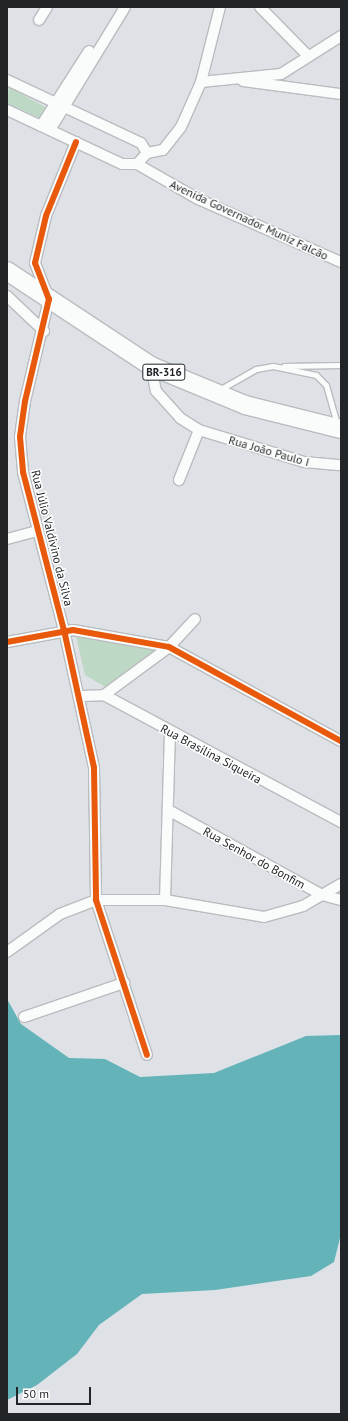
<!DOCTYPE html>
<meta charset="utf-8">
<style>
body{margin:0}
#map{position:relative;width:348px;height:1421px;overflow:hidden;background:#dee2e6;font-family:"PT Sans",sans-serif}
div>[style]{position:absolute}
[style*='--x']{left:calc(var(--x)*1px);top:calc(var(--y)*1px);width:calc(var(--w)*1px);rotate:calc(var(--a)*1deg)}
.green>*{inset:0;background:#bdd8c4}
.water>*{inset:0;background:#63b3b9}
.roads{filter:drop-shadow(1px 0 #b9bcbf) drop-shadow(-1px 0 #b9bcbf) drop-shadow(0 1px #b9bcbf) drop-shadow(0 -1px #b9bcbf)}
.lane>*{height:5px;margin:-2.5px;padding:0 2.5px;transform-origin:2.5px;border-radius:2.5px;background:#fafbfb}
.street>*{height:10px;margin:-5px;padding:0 5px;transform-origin:5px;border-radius:5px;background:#fafbfb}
.highway>*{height:18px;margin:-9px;padding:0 9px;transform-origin:9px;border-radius:9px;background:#fafbfb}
.cycleway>*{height:6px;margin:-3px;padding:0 3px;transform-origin:3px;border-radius:3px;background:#e8590c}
span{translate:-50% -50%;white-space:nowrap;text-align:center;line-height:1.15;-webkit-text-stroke:3px #fff;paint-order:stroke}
.shield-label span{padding:1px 3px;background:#fff;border:1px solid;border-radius:3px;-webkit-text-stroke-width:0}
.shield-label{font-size:11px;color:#222528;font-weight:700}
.street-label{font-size:12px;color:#222528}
.frame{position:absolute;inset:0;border:8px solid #222528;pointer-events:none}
.scale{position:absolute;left:16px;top:1387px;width:75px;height:18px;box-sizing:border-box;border:2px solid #222528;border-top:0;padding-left:5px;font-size:12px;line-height:14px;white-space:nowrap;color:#222528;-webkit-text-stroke:3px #fff;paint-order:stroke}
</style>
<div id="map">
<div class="green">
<i style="clip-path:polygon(9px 87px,45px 107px,40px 118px,7px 103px)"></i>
<i style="clip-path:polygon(76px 636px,160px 650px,107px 688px,85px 675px)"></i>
</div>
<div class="water">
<i style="clip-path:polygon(7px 999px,21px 1024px,69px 1058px,105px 1059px,140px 1077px,214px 1073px,306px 1036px,341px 1035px,341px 1234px,334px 1262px,311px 1276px,215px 1290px,142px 1294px,99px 1325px,77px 1354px,37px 1385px,7px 1400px)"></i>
</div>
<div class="roads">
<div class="lane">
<i style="--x:284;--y:366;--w:57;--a:-1"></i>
<i style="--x:219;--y:390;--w:43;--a:-29.6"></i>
<i style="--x:256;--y:369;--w:17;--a:-10"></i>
<i style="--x:273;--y:366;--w:44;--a:11.8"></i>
<i style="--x:316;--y:375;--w:14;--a:45"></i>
<i style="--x:326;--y:385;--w:41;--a:74.2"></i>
</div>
<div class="street">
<i style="--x:260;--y:7;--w:67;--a:45.6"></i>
<i style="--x:39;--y:20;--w:15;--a:-58"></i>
<i style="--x:7;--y:80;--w:148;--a:25.2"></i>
<i style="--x:141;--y:143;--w:12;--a:59"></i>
<i style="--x:147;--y:153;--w:15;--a:132"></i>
<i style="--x:137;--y:164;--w:15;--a:180"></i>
<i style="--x:122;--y:164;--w:127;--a:-154.8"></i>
<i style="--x:243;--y:81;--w:99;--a:7.6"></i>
<i style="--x:201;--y:82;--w:80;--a:-5.7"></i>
<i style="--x:281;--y:74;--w:71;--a:-32.3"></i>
<i style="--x:41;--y:126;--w:89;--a:-57.4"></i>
<i style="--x:50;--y:130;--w:144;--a:-58.6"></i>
<i style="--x:76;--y:142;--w:80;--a:112.1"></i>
<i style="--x:46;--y:216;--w:48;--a:103.2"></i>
<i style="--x:35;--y:263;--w:39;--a:69"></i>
<i style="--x:49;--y:299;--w:105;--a:103.2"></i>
<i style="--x:25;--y:401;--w:36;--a:98"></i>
<i style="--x:20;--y:437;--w:35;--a:85"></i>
<i style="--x:23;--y:472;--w:163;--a:75.5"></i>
<i style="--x:64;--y:630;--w:141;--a:77.7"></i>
<i style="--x:94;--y:768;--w:132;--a:89.1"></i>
<i style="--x:96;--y:900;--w:163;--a:71.8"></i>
<i style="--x:147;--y:153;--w:16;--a:-11"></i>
<i style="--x:163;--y:150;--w:29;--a:-52"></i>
<i style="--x:181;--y:127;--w:49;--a:-66"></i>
<i style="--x:201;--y:82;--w:77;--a:-75.8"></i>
<i style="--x:137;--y:164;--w:70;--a:29.8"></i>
<i style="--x:198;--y:199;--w:156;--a:23.8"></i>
<i style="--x:7;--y:296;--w:51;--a:43.4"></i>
<i style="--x:151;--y:366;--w:25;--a:79"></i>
<i style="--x:156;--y:391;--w:36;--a:48"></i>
<i style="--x:180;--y:418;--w:22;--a:32"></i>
<i style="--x:199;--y:430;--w:54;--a:111.8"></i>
<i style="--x:199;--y:430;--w:110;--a:16.9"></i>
<i style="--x:304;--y:462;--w:37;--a:5"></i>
<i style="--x:7;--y:539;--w:31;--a:-15"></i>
<i style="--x:7;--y:642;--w:67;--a:-10.3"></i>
<i style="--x:73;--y:630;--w:97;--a:10"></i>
<i style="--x:169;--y:647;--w:196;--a:28.7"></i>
<i style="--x:104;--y:695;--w:81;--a:-36.4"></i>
<i style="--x:169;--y:647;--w:38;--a:-47"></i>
<i style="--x:80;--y:696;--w:24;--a:-2"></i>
<i style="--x:104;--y:695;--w:269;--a:28.2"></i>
<i style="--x:170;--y:811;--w:174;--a:28.9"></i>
<i style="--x:322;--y:895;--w:20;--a:15"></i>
<i style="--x:165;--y:900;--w:168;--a:-88.3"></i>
<i style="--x:7;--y:952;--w:65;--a:-35.6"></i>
<i style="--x:60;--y:914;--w:39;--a:-21"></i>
<i style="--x:96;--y:900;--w:69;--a:0"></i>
<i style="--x:165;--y:900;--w:100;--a:9.7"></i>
<i style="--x:264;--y:917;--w:41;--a:-15.8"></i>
<i style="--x:303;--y:906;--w:44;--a:-30.1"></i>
<i style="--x:24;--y:1017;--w:106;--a:-18.8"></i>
</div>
<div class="highway">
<i style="--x:7;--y:271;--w:173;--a:33.4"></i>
<i style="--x:151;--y:366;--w:102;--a:22.5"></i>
<i style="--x:245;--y:405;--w:99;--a:14"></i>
</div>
</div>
<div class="cycleway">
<i style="--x:76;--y:142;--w:80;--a:112.1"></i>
<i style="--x:46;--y:216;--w:48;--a:103.2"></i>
<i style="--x:35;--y:263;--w:39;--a:69"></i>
<i style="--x:49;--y:299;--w:105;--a:103.2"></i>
<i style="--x:25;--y:401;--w:36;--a:98"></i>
<i style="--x:20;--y:437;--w:35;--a:85"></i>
<i style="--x:23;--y:472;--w:163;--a:75.5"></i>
<i style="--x:64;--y:630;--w:141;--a:77.7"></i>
<i style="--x:94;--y:768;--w:132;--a:89.1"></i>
<i style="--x:96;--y:900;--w:163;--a:71.8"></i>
<i style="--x:7;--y:642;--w:67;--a:-10.3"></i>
<i style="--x:73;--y:630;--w:97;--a:10"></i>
<i style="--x:169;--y:647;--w:196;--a:28.7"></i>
</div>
<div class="shield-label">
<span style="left:164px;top:372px">BR-316</span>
</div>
<div class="street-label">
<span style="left:249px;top:220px;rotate:25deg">Avenida Governador Muniz Falcão</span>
<span style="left:269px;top:451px;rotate:16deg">Rua João Paulo I</span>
<span style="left:52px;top:538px;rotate:76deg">Rua Júlio Valdivino da Silva</span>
<span style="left:211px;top:754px;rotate:28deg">Rua Brasilina Siqueira</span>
<span style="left:254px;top:858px;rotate:29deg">Rua Senhor do Bonfim</span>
</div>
<div class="frame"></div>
<div class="scale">50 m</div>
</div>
